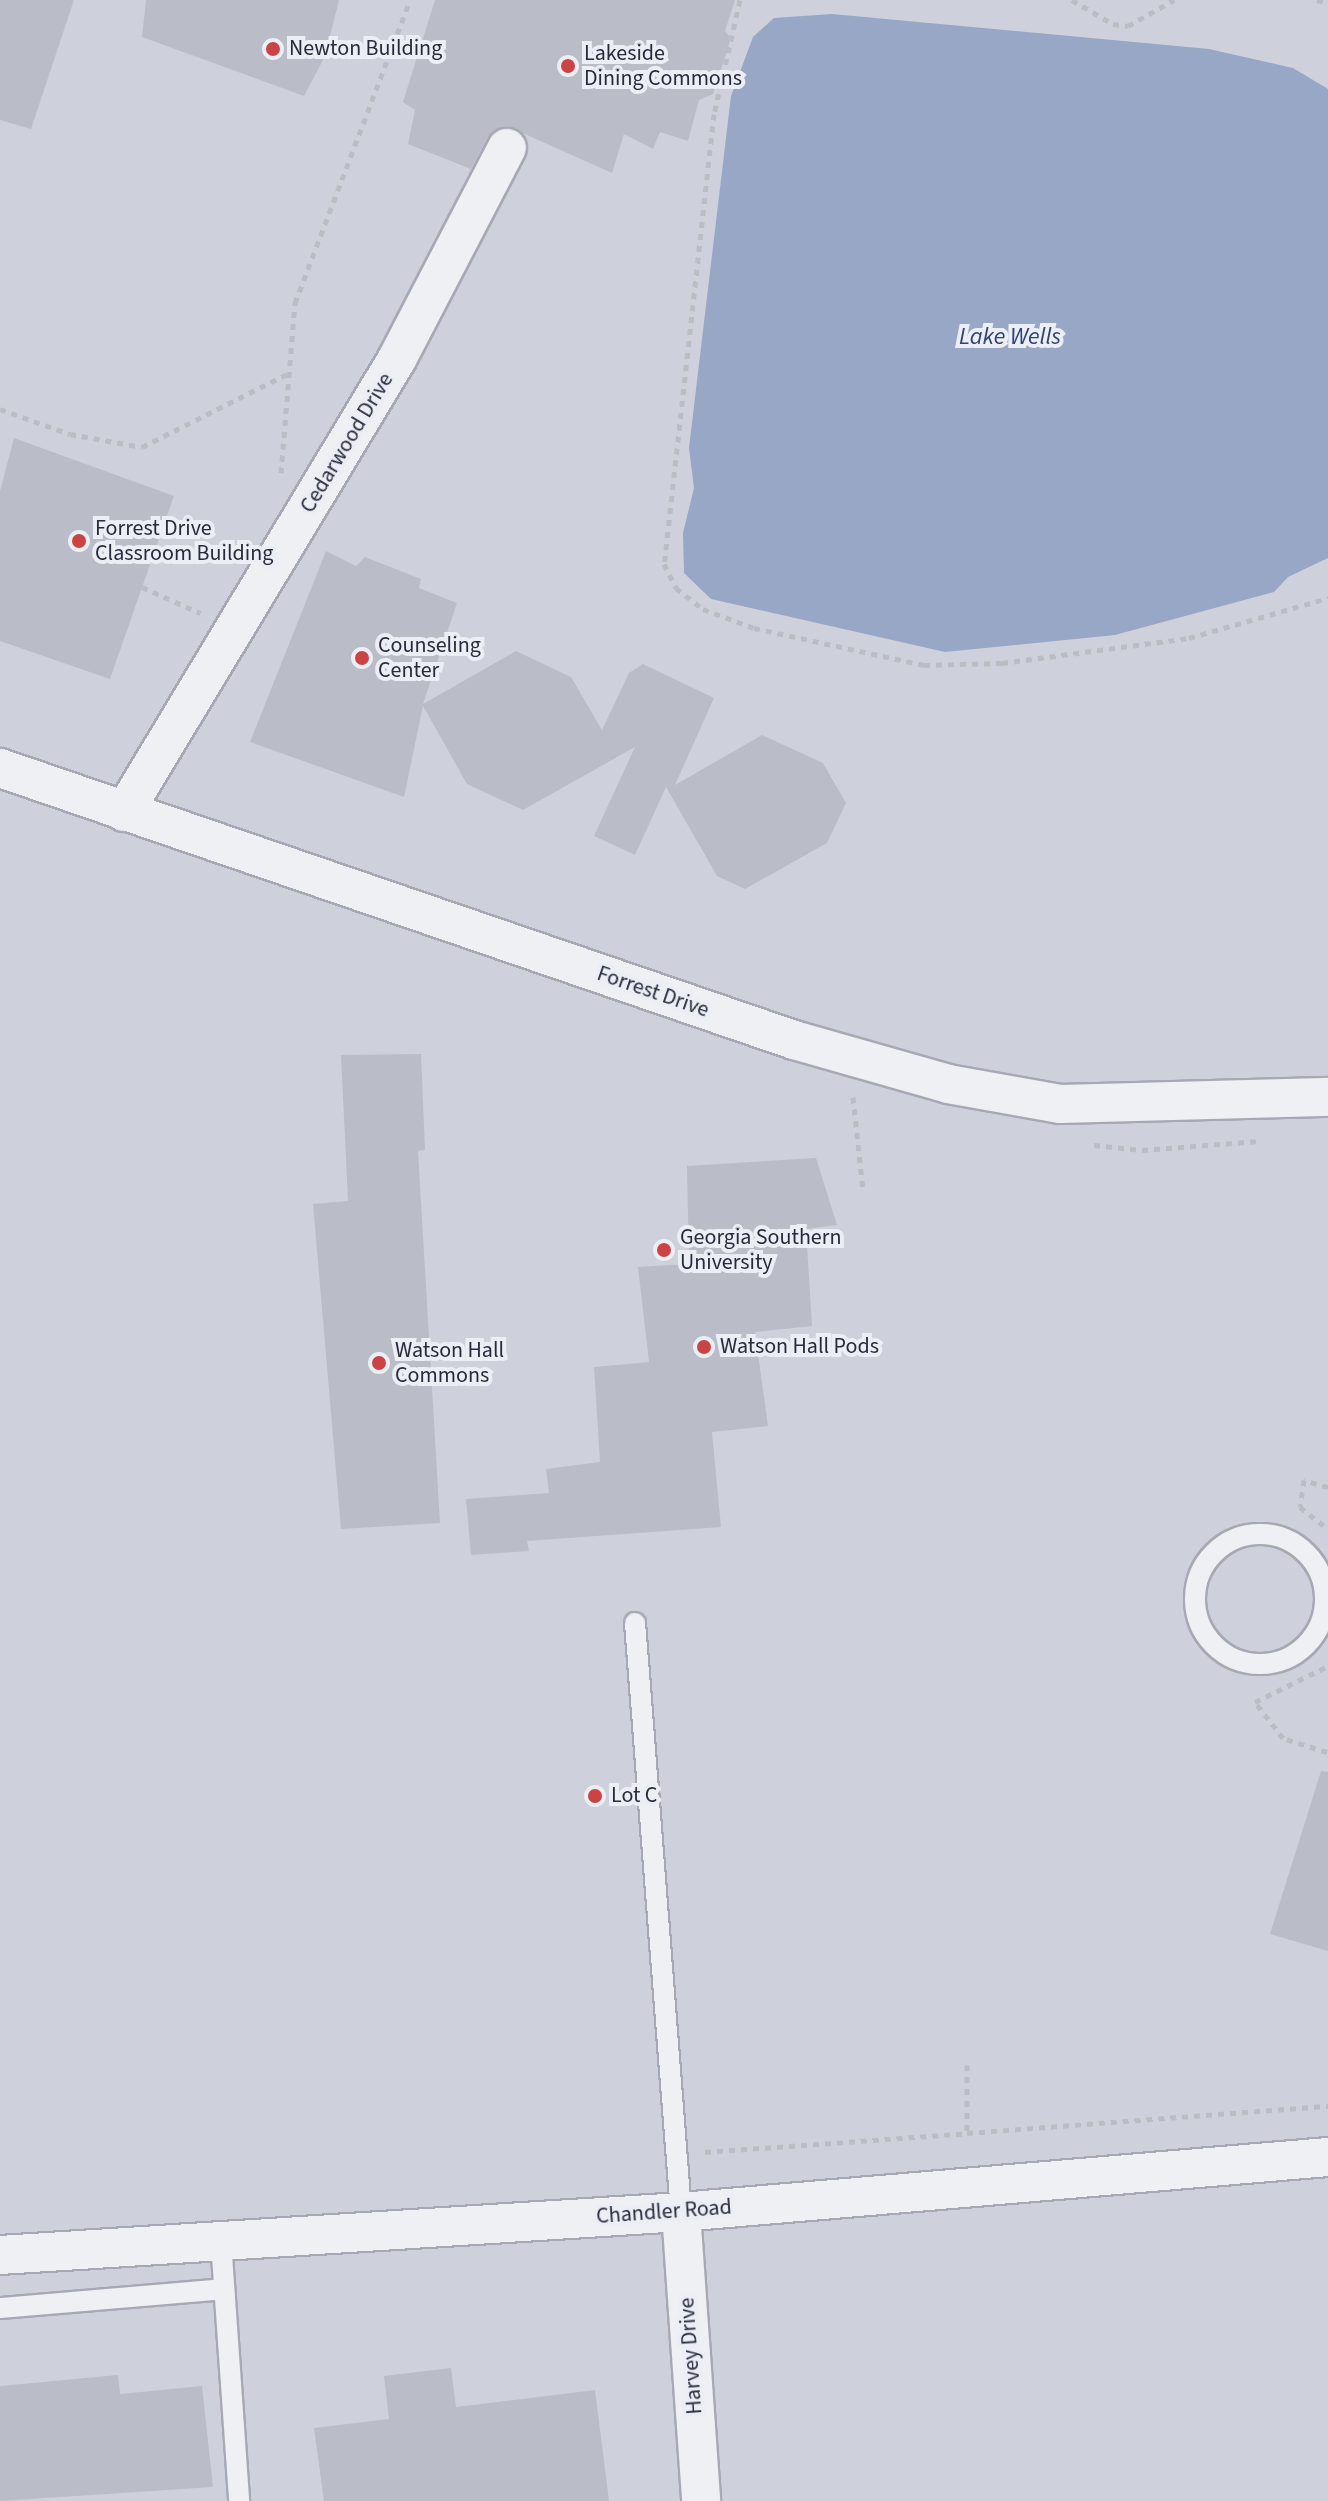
<!DOCTYPE html>
<style>
body{margin:0}
#map{position:relative;width:1328px;height:2501px;overflow:hidden;background:#dcdfe6;font-family:"Source Sans 3",sans-serif}
div>[style]{position:absolute}
[style*='--x']{left:calc(var(--x)*1px);top:calc(var(--y)*1px);width:calc(var(--w)*1px);rotate:calc(var(--a)*1deg)}
.built>*{inset:0;background:#ced1db}
.water>*{inset:0;background:#98a7c5}
.building>*{inset:0;background:#babdc8}
.path>*{height:5px;margin-top:-2.5px;transform-origin:0;background:repeating-linear-gradient(90deg,#bbbdc4 0 6px,transparent 0 12px)}
.roads{filter:drop-shadow(2px 0 #a6a9b3) drop-shadow(-2px 0 #a6a9b3) drop-shadow(0 2px #a6a9b3) drop-shadow(0 -2px #a6a9b3)}
.service>*{height:20px;margin:-10px;padding:0 10px;transform-origin:10px;border-radius:10px;background:#eff0f4}
.service>.ring{margin:-10px;padding:0;box-sizing:content-box;background:none;border:20px solid #eff0f4;border-radius:50%}
.minor>*{height:38px;margin:-19px;padding:0 19px;transform-origin:19px;border-radius:19px;background:#eff0f4}
.dots>*{width:22px;height:22px;translate:-50% -50%;box-sizing:border-box;border:4px solid #ebeef4;border-radius:50%}
span{translate:-50% -50%;white-space:nowrap;text-align:center;line-height:1.15;-webkit-text-stroke:8px #ebeef4;paint-order:stroke}
.poi-label{font-size:22px;color:#272b3c}
.left{translate:0 -50%;text-align:left}
.street-label{font-size:22px;color:#272b3c}
.water-label{font-size:24px;color:#32446e;font-style:italic}
</style>
<div id="map">
<div class="built">
<i style="clip-path:polygon(0 0,1328px 0,1328px 2501px,0 2501px)"></i>
</div>
<div class="water">
<i style="clip-path:polygon(832px 14px,1209px 49px,1293px 68px,1328px 89px,1328px 558px,1288px 577px,1274px 592px,1115px 635px,945px 652px,711px 599px,684px 573px,683px 533px,694px 488px,689px 448px,731px 96px,753px 37px,774px 18px)"></i>
</div>
<div class="building">
<i style="clip-path:polygon(0 0,74px 0,31px 129px,0 120px)"></i>
<i style="clip-path:polygon(146px 0,339px 0,325px 56px,304px 96px,142px 37px)"></i>
<i style="clip-path:polygon(435px 0,735px 0,725px 31px,731px 38px,713px 94px,699px 100px,688px 141px,660px 132px,653px 149px,624px 134px,612px 173px,507px 126px,488px 137px,471px 169px,408px 144px,415px 110px,403px 102px)"></i>
<i style="clip-path:polygon(14px 438px,174px 496px,110px 679px,0 641px,0 491px)"></i>
<i style="clip-path:polygon(326px 551px,356px 566px,365px 557px,421px 579px,419px 588px,457px 603px,423px 704px,516px 651px,571px 677px,602px 730px,629px 673px,643px 664px,714px 698px,675px 785px,762px 735px,823px 763px,846px 803px,827px 843px,745px 889px,717px 876px,666px 787px,635px 855px,594px 836px,635px 747px,523px 810px,467px 784px,423px 706px,404px 797px,250px 742px)"></i>
<i style="clip-path:polygon(421px 1054px,425px 1150px,418px 1151px,440px 1523px,341px 1529px,313px 1204px,348px 1201px,341px 1055px)"></i>
<i style="clip-path:polygon(816px 1158px,837px 1225px,806px 1229px,812px 1326px,755px 1332px,768px 1426px,712px 1432px,721px 1527px,527px 1541px,529px 1551px,471px 1555px,466px 1499px,549px 1493px,546px 1469px,600px 1462px,594px 1367px,649px 1362px,638px 1267px,689px 1264px,687px 1166px)"></i>
<i style="clip-path:polygon(1321px 1771px,1328px 1772px,1328px 1951px,1270px 1934px)"></i>
<i style="clip-path:polygon(451px 2368px,456px 2407px,595px 2390px,609px 2501px,324px 2501px,314px 2428px,389px 2419px,384px 2376px)"></i>
<i style="clip-path:polygon(118px 2375px,120px 2394px,202px 2386px,213px 2487px,0 2501px,0 2386px)"></i>
</div>
<div class="path">
<i style="--x:740;--y:0;--w:117;--a:102.8"></i>
<i style="--x:714;--y:114;--w:453;--a:96.3"></i>
<i style="--x:664;--y:564;--w:27;--a:63"></i>
<i style="--x:676;--y:588;--w:34;--a:38"></i>
<i style="--x:703;--y:609;--w:54;--a:20.4"></i>
<i style="--x:754;--y:628;--w:174;--a:12.3"></i>
<i style="--x:924;--y:665;--w:78;--a:-1.5"></i>
<i style="--x:1002;--y:663;--w:189;--a:-7.6"></i>
<i style="--x:1189;--y:638;--w:145;--a:-16.1"></i>
<i style="--x:1072;--y:0;--w:48;--a:30.3"></i>
<i style="--x:1113;--y:24;--w:15;--a:8"></i>
<i style="--x:1128;--y:26;--w:53;--a:-29.5"></i>
<i style="--x:1317;--y:0;--w:11;--a:15"></i>
<i style="--x:0;--y:409;--w:74;--a:19.7"></i>
<i style="--x:70;--y:434;--w:73;--a:10.2"></i>
<i style="--x:142;--y:447;--w:162;--a:-26.7"></i>
<i style="--x:281;--y:473;--w:171;--a:-85.3"></i>
<i style="--x:295;--y:303;--w:324;--a:-69.2"></i>
<i style="--x:142;--y:587;--w:64;--a:24.1"></i>
<i style="--x:853;--y:1097;--w:94;--a:83.9"></i>
<i style="--x:1094;--y:1145;--w:48;--a:5.9"></i>
<i style="--x:1142;--y:1150;--w:117;--a:-4.4"></i>
<i style="--x:1328;--y:1487;--w:25;--a:-164"></i>
<i style="--x:1304;--y:1480;--w:27;--a:98"></i>
<i style="--x:1300;--y:1507;--w:36;--a:38"></i>
<i style="--x:1327;--y:1752;--w:46;--a:-162.3"></i>
<i style="--x:1283;--y:1738;--w:46;--a:-127.9"></i>
<i style="--x:1255;--y:1702;--w:81;--a:-26.3"></i>
<i style="--x:967;--y:2065;--w:68;--a:90"></i>
<i style="--x:967;--y:2133;--w:362;--a:-4.3"></i>
<i style="--x:705;--y:2152;--w:263;--a:-4.1"></i>
</div>
<div class="roads">
<div class="service">
<i class="ring" style="left:1195px;top:1534px;width:110px;height:110px"></i>
<i style="--x:635;--y:1623;--w:591;--a:85.53"></i>
<i style="--x:221;--y:2241;--w:261;--a:86"></i>
<i style="--x:0;--y:2308;--w:225;--a:-4.8"></i>
</div>
<div class="minor">
<i style="--x:0;--y:768;--w:839;--a:18.91"></i>
<i style="--x:794;--y:1040;--w:160;--a:15.9"></i>
<i style="--x:948;--y:1084;--w:114;--a:10.1"></i>
<i style="--x:1060;--y:1104;--w:268;--a:-1.5"></i>
<i style="--x:124;--y:812;--w:529;--a:-58.92"></i>
<i style="--x:397;--y:359;--w:238;--a:-62.5"></i>
<i style="--x:681;--y:2212;--w:290;--a:86"></i>
<i style="--x:0;--y:2255;--w:682;--a:-3.61"></i>
<i style="--x:681;--y:2212;--w:649;--a:-4.86"></i>
</div>
</div>
<div class="dots">
<i style="left:273px;top:49px;background:#c94443"></i>
<i style="left:568px;top:66px;background:#c94443"></i>
<i style="left:79px;top:541px;background:#c94443"></i>
<i style="left:362px;top:658px;background:#c94443"></i>
<i style="left:664px;top:1250px;background:#c94443"></i>
<i style="left:704px;top:1347px;background:#c94443"></i>
<i style="left:379px;top:1363px;background:#c94443"></i>
<i style="left:595px;top:1796px;background:#c94443"></i>
</div>
<div class="poi-label">
<span class="left" style="left:289px;top:49px">Newton Building</span>
<span class="left" style="left:584px;top:66px">Lakeside<br>Dining Commons</span>
<span class="left" style="left:95px;top:541px">Forrest Drive<br>Classroom Building</span>
<span class="left" style="left:378px;top:658px">Counseling<br>Center</span>
<span class="left" style="left:680px;top:1250px">Georgia Southern<br>University</span>
<span class="left" style="left:720px;top:1347px">Watson Hall Pods</span>
<span class="left" style="left:395px;top:1363px">Watson Hall<br>Commons</span>
<span class="left" style="left:611px;top:1796px">Lot C</span>
</div>
<div class="street-label">
<span style="left:347px;top:443px;rotate:-59deg">Cedarwood Drive</span>
<span style="left:653px;top:992px;rotate:19deg">Forrest Drive</span>
<span style="left:664px;top:2212px;rotate:-4deg">Chandler Road</span>
<span style="left:691px;top:2356px;rotate:-94deg">Harvey Drive</span>
</div>
<div class="water-label">
<span style="left:1010px;top:337px">Lake Wells</span>
</div>
</div>
